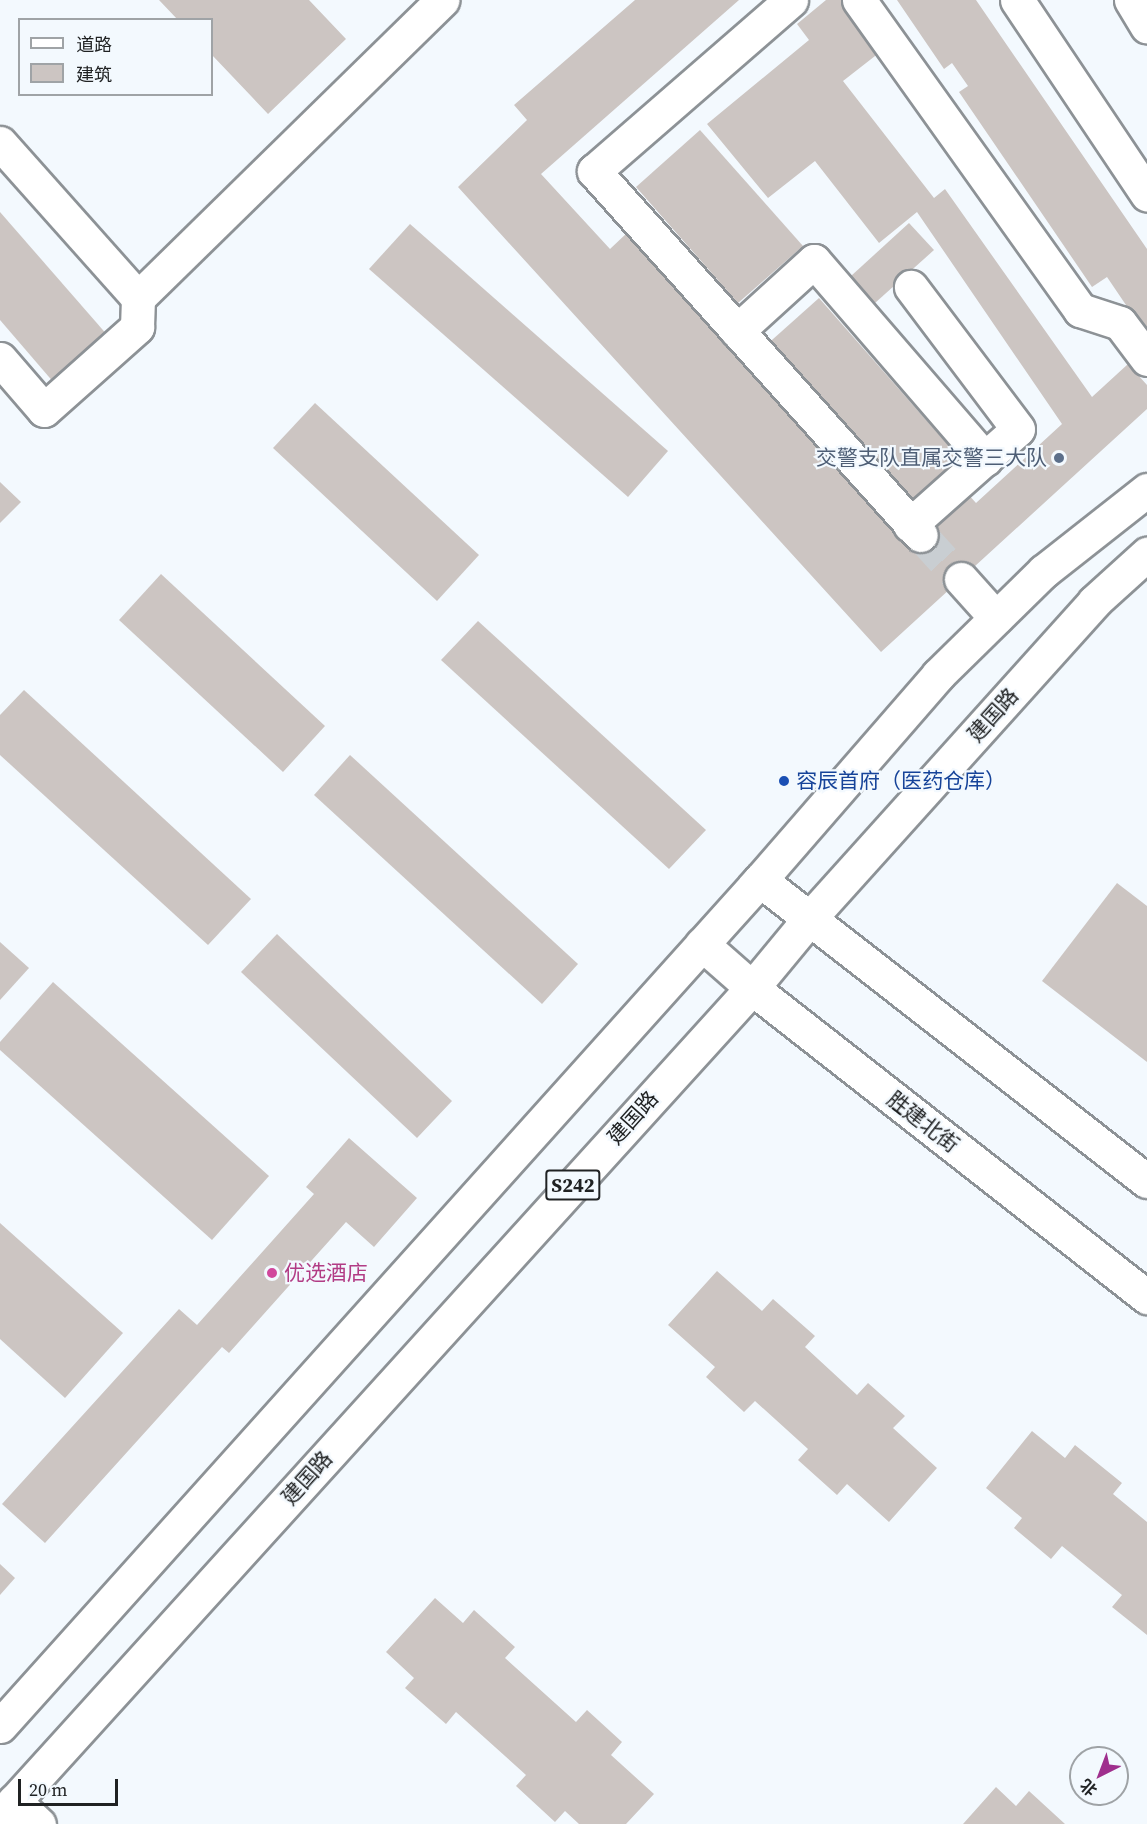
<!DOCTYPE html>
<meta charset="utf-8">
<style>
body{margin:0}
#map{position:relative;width:1147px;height:1824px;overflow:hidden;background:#f3f9fe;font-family:"Source Serif 4","Noto Sans SC",serif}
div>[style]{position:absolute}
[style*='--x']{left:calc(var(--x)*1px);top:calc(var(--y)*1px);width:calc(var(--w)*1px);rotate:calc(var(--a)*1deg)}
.building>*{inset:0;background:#ccc5c2}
.minor-tunnel>*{height:33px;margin-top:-16.5px;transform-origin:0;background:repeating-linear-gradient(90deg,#c9ced2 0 33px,transparent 0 49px)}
.roads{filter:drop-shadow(2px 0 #8d9296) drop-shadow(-2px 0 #8d9296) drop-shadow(0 2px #8d9296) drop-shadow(0 -2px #8d9296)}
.minor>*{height:33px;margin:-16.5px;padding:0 16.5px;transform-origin:16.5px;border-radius:16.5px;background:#fff}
.major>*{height:33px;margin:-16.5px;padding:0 16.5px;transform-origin:16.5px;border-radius:16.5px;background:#fff}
.dots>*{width:16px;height:16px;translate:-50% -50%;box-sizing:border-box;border:3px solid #f3f9fe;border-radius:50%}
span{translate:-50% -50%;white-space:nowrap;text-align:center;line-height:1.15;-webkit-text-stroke:4.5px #f3f9fe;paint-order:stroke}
.shield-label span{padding:2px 4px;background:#f3f9fe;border:2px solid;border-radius:4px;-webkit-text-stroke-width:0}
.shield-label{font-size:20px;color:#202223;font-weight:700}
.service-label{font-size:21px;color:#4e5e75}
.right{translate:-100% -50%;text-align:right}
.street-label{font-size:21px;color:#202223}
.transit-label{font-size:21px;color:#164399}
.left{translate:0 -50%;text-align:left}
.hotel-label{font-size:21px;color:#b23c85}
.legend{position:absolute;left:18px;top:18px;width:195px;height:78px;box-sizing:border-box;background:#f3f9fe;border:2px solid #9fa3a6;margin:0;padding:8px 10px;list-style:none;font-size:18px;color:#202223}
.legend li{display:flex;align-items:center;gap:12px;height:30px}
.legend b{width:30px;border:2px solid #9fa3a6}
.north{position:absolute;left:1069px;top:1746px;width:60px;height:60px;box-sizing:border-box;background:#f3f9fe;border:2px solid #9fa3a6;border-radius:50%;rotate:222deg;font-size:16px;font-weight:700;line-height:24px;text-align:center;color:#202223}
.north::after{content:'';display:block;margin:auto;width:21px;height:27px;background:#9f2f8d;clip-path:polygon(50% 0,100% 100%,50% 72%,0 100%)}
.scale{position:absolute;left:18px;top:1779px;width:100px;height:27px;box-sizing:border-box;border:3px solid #202223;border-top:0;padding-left:8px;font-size:18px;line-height:21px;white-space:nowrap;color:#202223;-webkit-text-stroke:4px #f3f9fe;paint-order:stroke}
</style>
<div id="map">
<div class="building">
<i style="clip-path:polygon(159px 0,309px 0,346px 39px,268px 114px,212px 55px,212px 20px,178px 20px)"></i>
<i style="clip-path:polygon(635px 0,739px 0,541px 174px,610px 249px,628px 232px,911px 544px,967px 493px,976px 503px,1062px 424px,917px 212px,879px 243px,815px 161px,768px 198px,707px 124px,809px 40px,797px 24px,826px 0,848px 0,884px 49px,843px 81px,934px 198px,945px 189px,1092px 397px,1128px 364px,1147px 385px,1147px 409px,881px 652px,458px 187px,527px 120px,514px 105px)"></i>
<i style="clip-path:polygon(897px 0,976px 0,1147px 249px,1147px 336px,1107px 277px,1092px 287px,959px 92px,968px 86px,952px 63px,944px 69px)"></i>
<i style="clip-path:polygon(700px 130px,803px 246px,738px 303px,636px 187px)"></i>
<i style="clip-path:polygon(0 212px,109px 337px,55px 384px,0 320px)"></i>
<i style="clip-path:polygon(909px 223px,934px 250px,875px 303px,851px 276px)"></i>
<i style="clip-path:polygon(410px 224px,668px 451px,628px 497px,369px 269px)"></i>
<i style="clip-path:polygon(819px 298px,963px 462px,907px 511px,763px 348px)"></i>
<i style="clip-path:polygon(315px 403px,479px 555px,437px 601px,273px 448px)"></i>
<i style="clip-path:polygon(0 482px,21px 502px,0 523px)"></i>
<i style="clip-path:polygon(161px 574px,325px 726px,283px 772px,119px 620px)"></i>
<i style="clip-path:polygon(478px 621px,706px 830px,669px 869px,441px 660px)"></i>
<i style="clip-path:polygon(24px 690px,251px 899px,208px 945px,0 755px,0 715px)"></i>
<i style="clip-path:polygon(350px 755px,578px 964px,542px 1004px,314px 795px)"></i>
<i style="clip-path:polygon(1117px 883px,1147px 906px,1147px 1062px,1042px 981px)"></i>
<i style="clip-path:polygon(277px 934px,452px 1101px,417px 1138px,241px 972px)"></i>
<i style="clip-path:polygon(0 942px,29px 968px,0 1000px)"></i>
<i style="clip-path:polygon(53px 982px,269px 1176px,212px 1240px,0 1050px,0 1042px)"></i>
<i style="clip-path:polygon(349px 1138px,417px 1198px,374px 1247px,346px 1222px,229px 1353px,222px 1347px,45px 1543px,2px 1504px,179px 1309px,197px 1325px,314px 1194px,306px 1187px)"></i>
<i style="clip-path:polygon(0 1223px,123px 1333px,65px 1398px,0 1339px)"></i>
<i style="clip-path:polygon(717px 1271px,762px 1311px,773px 1299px,815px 1336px,805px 1347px,857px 1395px,868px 1383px,905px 1416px,893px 1428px,937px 1468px,889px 1522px,847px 1484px,837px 1495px,798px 1460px,808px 1449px,755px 1401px,744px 1412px,706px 1377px,715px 1367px,668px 1325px)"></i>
<i style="clip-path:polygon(1032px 1431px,1065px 1458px,1075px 1445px,1122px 1483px,1113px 1494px,1147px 1522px,1147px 1635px,1112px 1607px,1122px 1595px,1062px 1546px,1051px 1559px,1014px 1528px,1022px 1518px,986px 1488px)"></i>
<i style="clip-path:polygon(0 1564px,15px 1578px,0 1595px)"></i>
<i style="clip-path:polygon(435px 1598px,463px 1623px,474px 1610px,515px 1647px,505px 1658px,576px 1722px,587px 1710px,622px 1742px,611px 1755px,654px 1794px,626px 1824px,579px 1824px,565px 1811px,555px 1822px,516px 1786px,526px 1775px,456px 1712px,446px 1724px,405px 1688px,414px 1678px,386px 1652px)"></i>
<i style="clip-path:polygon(996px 1787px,1016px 1806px,1029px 1791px,1065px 1824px,963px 1824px)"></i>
</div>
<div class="minor-tunnel">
<i style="--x:921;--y:535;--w:59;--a:47.7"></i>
</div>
<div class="roads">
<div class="minor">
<i style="--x:791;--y:0;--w:261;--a:139"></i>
<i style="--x:594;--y:171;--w:489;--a:48.1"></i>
<i style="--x:859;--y:0;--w:381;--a:54.5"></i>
<i style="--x:1080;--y:310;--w:42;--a:18"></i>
<i style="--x:1120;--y:323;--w:45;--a:53.1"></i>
<i style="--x:1017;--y:0;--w:234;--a:56.2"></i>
<i style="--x:1131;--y:0;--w:31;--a:59"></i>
<i style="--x:0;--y:143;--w:208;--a:48.3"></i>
<i style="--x:138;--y:298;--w:426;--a:-44.4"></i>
<i style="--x:737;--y:331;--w:104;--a:-42.3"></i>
<i style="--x:814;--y:261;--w:262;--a:49.2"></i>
<i style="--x:0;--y:359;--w:67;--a:49.2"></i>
<i style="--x:44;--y:410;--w:125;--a:-41.7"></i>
<i style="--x:137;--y:327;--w:29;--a:-88"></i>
<i style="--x:910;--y:525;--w:144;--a:-41.6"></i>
<i style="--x:1018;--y:429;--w:178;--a:-127"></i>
<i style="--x:961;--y:579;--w:52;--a:48.1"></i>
<i style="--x:14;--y:1801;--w:34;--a:43"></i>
</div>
<div class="major">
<i style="--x:760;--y:880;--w:490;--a:37.9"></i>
<i style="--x:702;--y:944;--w:67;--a:41.3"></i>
<i style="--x:752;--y:988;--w:502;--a:38.04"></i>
<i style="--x:0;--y:1726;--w:1137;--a:-48.07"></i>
<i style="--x:760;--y:880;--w:271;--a:-49"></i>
<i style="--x:938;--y:675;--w:148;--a:-44.5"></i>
<i style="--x:1044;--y:571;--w:131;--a:-38.2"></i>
<i style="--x:0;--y:1817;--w:1119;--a:-47.79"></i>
<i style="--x:752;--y:988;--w:89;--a:-50.4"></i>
<i style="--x:809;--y:919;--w:426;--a:-48"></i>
<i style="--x:1094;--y:602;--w:72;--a:-42.2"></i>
</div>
</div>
<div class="dots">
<i style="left:1059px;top:458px;background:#5c6f8a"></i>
<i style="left:784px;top:781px;background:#1a4fb4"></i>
<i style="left:272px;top:1273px;background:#d1479c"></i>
</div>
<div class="shield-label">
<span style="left:573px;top:1185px">S242</span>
</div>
<div class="service-label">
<span class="right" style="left:1047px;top:458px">交警支队直属交警三大队</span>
</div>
<div class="street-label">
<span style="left:993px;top:715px;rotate:-48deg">建国路</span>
<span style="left:633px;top:1118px;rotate:-48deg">建国路</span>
<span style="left:923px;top:1122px;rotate:38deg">胜建北街</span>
<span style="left:307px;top:1478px;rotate:-48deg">建国路</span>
</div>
<div class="transit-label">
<span class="left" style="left:796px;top:781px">容辰首府（医药仓库）</span>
</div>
<div class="hotel-label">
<span class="left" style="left:284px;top:1273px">优选酒店</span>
</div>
<ul class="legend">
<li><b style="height:8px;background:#fff"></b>道路</li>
<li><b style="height:16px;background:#ccc5c2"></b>建筑</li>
</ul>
<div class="north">北</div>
<div class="scale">20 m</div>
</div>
